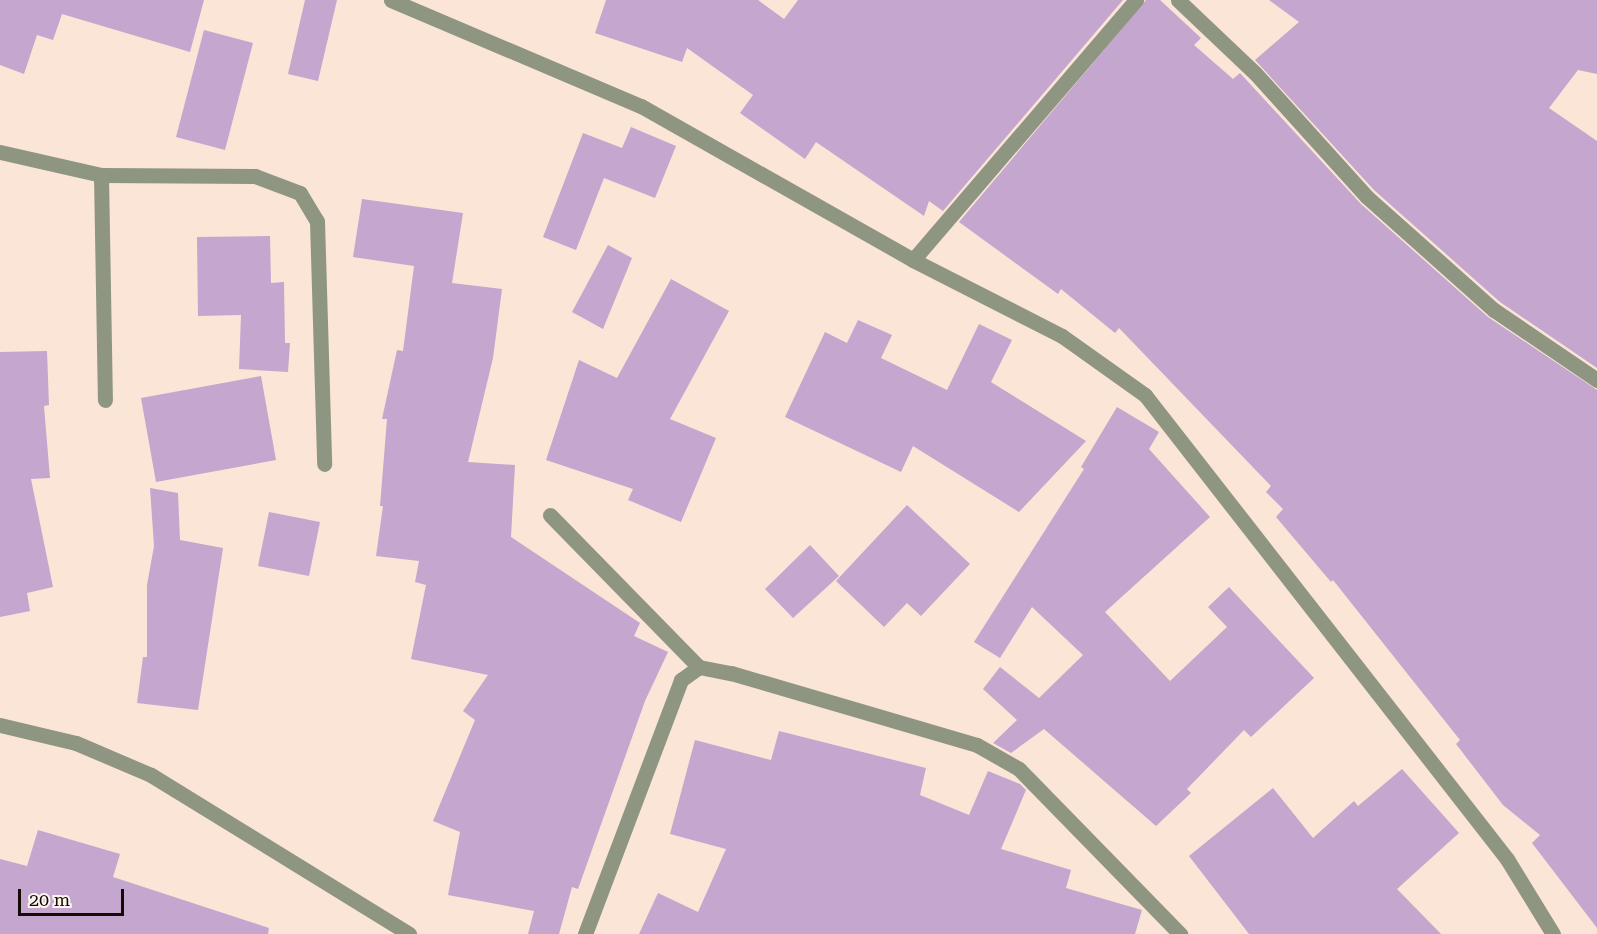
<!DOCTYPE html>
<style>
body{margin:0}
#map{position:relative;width:1597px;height:934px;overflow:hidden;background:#fae5d7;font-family:"Roboto Serif",serif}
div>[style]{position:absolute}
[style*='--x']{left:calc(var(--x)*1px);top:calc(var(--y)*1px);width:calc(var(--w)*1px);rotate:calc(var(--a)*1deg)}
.building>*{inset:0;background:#c4a6cf}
.minor>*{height:15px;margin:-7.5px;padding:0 7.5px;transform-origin:7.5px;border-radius:7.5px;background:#8e9581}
span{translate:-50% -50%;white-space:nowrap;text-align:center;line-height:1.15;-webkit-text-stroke:4.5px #fcf5f1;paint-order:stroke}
.scale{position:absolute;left:18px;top:889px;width:106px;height:27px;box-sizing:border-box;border:3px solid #150a04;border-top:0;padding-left:8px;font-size:18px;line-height:21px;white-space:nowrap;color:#150a04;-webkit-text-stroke:4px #fcf5f1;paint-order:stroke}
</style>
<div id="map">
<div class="building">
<i style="clip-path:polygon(0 0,204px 0,190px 52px,62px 14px,53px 40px,37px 35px,24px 74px,0 65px)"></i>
<i style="clip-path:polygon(305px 0,337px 0,318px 81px,288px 74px)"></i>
<i style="clip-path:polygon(606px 0,758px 0,784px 19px,798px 0,1123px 0,943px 211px,929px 201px,924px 216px,816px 142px,805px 159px,740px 113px,753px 95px,687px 48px,682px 62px,595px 33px)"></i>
<i style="clip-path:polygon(1146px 0,1160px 0,1201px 38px,1194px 45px,1233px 79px,1240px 73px,1361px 204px,1488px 317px,1597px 390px,1597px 928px,1532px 843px,1540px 835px,1503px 805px,1456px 744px,1460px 740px,1333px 580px,1331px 582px,1276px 517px,1283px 509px,1266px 492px,1271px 486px,1119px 328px,1115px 333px,1061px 289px,1058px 294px,959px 222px)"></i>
<i style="clip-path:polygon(1269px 0,1597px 0,1597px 74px,1578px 70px,1549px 108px,1597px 141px,1597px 368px,1500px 302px,1374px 190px,1255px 60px,1299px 22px)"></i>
<i style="clip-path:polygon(204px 30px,253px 43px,225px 150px,176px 137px)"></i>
<i style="clip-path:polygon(631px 127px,676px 146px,655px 198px,604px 178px,576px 250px,543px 237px,583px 133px,622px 148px)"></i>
<i style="clip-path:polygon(362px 199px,463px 213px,452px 283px,502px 289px,493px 358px,468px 462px,515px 465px,511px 537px,640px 623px,634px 636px,668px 652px,645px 701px,578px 889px,572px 887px,559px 934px,528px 934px,534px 911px,448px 895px,460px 832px,433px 821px,475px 720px,463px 711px,488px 675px,411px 659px,426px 585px,415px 582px,419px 561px,376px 556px,383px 506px,380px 506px,387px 419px,382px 419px,397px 350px,403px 351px,414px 266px,353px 257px)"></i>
<i style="clip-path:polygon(270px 236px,271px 283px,284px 282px,285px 343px,290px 343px,288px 372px,239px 369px,241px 315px,198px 316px,197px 237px)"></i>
<i style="clip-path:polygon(608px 245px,632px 258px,603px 329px,572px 312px)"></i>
<i style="clip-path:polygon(671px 279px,729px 311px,670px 419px,716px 438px,681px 522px,628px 500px,633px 489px,546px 460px,579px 360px,617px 378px)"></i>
<i style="clip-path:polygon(858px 320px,892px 335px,881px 358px,947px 390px,979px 324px,1012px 340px,991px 382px,1086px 441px,1019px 512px,913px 446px,901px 472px,785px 417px,825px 332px,847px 343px)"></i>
<i style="clip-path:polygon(47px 351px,49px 405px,44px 406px,50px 478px,31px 479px,53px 587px,27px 593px,30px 611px,0 617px,0 352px)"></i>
<i style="clip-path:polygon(261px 376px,276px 460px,156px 482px,141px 398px)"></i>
<i style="clip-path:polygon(1117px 407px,1159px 432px,1149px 449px,1210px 517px,1105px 612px,1170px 681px,1227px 627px,1208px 607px,1229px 587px,1314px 678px,1251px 737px,1244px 730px,1187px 789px,1191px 793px,1156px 826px,1044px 729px,1011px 753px,993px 743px,1017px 720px,983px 689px,1000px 667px,1039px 698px,1083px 655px,1032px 607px,1000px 658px,974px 642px,1084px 469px,1081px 467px)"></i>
<i style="clip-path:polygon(150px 488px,178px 493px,180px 540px,223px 548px,198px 710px,137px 703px,143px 657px,147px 657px,147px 585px,154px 546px)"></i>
<i style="clip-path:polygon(907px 505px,970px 564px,921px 616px,907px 603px,884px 627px,836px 581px)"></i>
<i style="clip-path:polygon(269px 512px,320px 522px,309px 576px,258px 566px)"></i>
<i style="clip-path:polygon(810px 545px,839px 576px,793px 618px,765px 589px)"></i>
<i style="clip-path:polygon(779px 731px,926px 768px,920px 795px,969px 815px,988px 771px,1020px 784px,1026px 790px,1001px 849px,1071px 870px,1066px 888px,1142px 910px,1135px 934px,639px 934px,658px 893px,698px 912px,726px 849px,670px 834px,695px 740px,771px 760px)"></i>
<i style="clip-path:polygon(1402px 769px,1459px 833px,1397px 889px,1441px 934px,1249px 934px,1189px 856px,1273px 788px,1313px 838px,1354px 801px,1358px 806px)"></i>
<i style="clip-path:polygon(38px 830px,120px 854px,113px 877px,269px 928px,268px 934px,0 934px,0 859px,27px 866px)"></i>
</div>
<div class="minor">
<i style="--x:391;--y:0;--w:272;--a:23"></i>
<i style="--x:641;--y:106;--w:313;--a:29.5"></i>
<i style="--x:913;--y:260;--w:167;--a:27"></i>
<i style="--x:1062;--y:336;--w:102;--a:35.4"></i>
<i style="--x:1145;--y:395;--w:589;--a:52.04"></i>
<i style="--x:1507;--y:859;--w:88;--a:58.5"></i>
<i style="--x:1178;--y:0;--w:106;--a:43.5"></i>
<i style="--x:1255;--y:73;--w:167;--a:47.9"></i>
<i style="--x:1367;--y:197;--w:170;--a:41.7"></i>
<i style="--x:1494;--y:310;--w:125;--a:34.2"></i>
<i style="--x:0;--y:152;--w:104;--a:12.8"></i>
<i style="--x:101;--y:175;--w:154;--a:0.4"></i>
<i style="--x:255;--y:176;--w:48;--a:20.7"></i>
<i style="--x:300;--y:193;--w:33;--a:59"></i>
<i style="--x:317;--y:221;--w:243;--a:88.3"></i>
<i style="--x:101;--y:175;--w:225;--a:89"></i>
<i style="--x:913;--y:260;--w:343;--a:-49.4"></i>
<i style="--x:550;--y:515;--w:213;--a:45.6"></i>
<i style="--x:0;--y:725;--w:78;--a:13.3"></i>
<i style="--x:76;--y:743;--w:82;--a:23.1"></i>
<i style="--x:151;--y:775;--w:303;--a:31.6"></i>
<i style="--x:585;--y:934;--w:272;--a:-69.3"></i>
<i style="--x:681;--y:680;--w:22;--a:-36"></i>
<i style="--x:699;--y:667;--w:33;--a:11"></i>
<i style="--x:731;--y:673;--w:256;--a:16.3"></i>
<i style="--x:977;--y:745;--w:48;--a:29.7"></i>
<i style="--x:1019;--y:769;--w:231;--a:45.7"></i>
</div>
<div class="scale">20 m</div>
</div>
